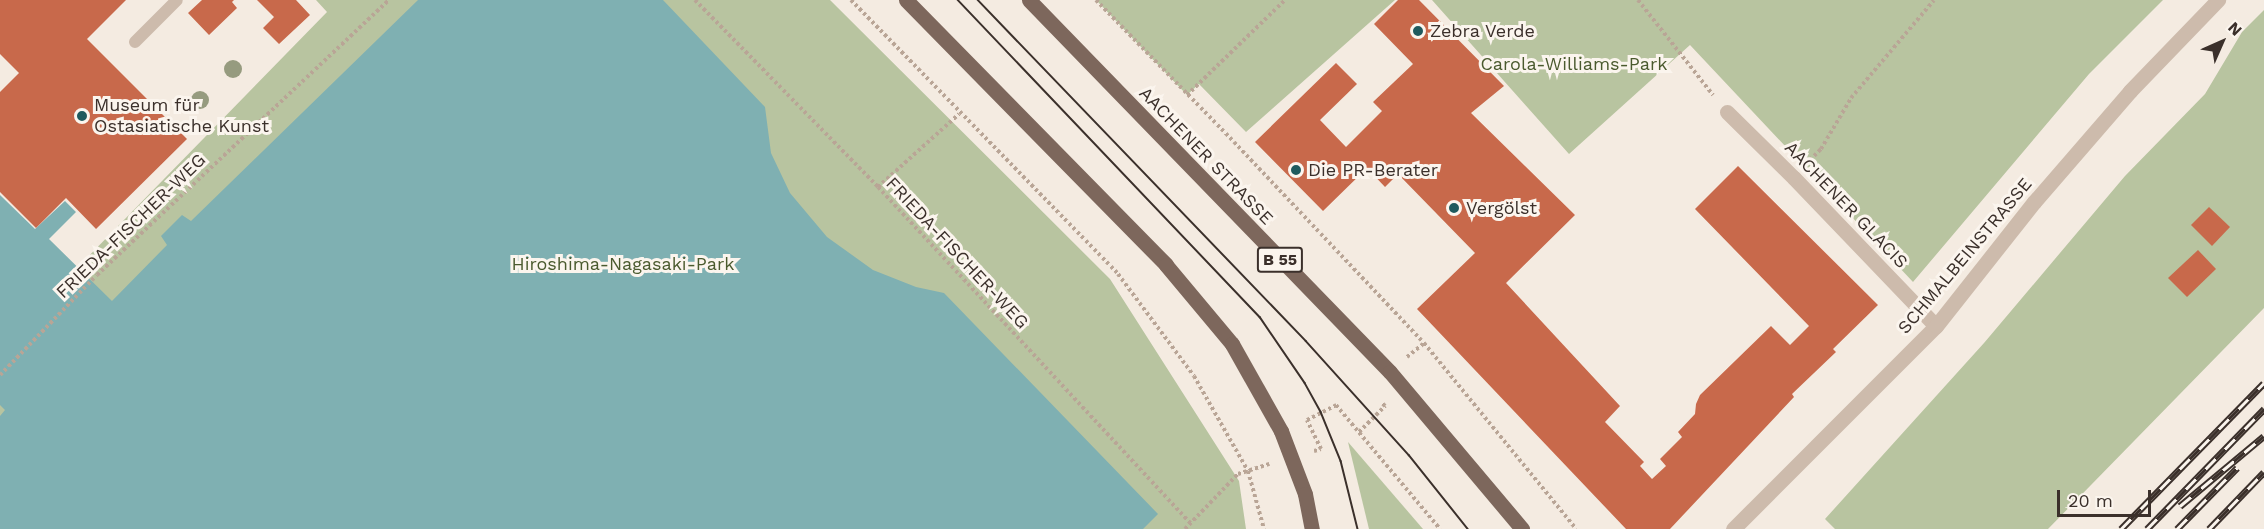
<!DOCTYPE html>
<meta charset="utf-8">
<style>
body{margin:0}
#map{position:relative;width:2264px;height:529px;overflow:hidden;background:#f4ebe1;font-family:"Work Sans",sans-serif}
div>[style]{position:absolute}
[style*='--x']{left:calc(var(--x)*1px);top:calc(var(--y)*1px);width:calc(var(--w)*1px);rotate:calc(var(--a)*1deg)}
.green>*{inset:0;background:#b8c4a0}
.water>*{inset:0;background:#7fb0b2}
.building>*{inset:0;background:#c8694b}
.path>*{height:4px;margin-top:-2px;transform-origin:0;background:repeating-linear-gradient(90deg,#b9a596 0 3px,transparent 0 6px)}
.service>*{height:12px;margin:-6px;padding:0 6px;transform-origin:6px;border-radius:6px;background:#cdbbac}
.minor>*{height:15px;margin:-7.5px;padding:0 7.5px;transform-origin:7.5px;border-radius:7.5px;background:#cdbbac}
.primary>*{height:15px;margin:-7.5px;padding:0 7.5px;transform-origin:7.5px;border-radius:7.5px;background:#7d675c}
.tram>*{height:1.5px;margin:-0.75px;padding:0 0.75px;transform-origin:0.75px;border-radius:0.75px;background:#3b302b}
.rail>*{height:7px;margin-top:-3.5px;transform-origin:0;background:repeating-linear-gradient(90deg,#fbf5ee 0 14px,#3b302b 0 28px);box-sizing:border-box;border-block:2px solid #3b302b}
.trees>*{width:18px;height:18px;margin:-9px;border-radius:50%;background:#969b7f}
.dots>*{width:16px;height:16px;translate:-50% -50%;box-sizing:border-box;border:3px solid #fbf5ee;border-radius:50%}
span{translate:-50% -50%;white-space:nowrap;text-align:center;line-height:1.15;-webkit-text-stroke:6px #fbf5ee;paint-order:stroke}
.shield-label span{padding:2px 4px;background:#fbf5ee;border:2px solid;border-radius:4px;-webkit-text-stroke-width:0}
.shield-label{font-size:16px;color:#3b302b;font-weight:700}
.poi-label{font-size:18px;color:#3b302b}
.left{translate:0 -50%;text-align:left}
.park-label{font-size:18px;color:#4a5a2e}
.street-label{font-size:18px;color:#3b302b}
.north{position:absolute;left:2192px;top:12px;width:60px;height:60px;-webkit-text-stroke:4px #fbf5ee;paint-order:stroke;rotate:45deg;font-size:16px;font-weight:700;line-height:24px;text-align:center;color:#3b302b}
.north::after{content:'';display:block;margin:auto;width:21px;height:27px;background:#3b302b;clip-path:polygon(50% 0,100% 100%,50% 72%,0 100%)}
.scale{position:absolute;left:2057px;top:490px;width:94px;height:27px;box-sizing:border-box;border:3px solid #3b302b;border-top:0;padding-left:8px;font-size:18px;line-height:21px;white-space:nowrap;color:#3b302b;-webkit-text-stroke:4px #fbf5ee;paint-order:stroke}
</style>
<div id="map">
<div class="green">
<i style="clip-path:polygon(316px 0,830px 0,1110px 279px,1239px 481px,1246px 529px,0 529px,0 347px,327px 12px)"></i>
<i style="clip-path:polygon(1096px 0,1395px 0,1246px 132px,1199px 84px,1187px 95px)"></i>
<i style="clip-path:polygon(1432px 0,2163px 0,2089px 74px,1913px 282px,1690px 45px,1569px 154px)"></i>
<i style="clip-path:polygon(2264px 10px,2264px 308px,2048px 529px,1835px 529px,1825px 519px,1984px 343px,2125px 176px,2205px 94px,2242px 32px)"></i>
<i style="clip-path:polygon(1348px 442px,1423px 529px,1369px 529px)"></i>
</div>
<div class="water">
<i style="clip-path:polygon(418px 0,663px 0,765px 107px,771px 153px,790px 193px,827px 237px,873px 270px,916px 287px,944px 293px,1158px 514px,1143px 529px,0 529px,0 416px,5px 410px,0 405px,0 195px,35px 229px,65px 201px,76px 212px,49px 239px,112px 301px,167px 245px,161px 236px,182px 215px,191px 221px)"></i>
</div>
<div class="building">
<i style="clip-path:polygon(0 0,126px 0,87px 39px,187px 139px,96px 229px,66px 198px,36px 228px,0 192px,0 92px,19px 73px,0 54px)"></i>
<i style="clip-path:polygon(202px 0,234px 0,232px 2px,237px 8px,209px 35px,188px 13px)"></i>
<i style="clip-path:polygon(257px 0,296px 0,310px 15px,279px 44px,263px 28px,274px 17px)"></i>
<i style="clip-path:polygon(1398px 0,1419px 0,1504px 86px,1471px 113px,1575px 215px,1506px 283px,1620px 406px,1605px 422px,1644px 462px,1640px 466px,1652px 479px,1666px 466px,1660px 459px,1682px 437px,1678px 432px,1695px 414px,1696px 404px,1700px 395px,1771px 326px,1790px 345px,1809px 326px,1695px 209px,1738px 166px,1878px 305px,1833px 349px,1836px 352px,1792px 394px,1794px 397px,1670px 529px,1626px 529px,1417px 309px,1475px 253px,1398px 174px,1385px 187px,1367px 168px,1323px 211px,1255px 142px,1336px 63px,1357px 84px,1320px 120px,1346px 147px,1382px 111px,1373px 102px,1413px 64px,1374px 24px)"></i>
<i style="clip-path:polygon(2209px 207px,2230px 227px,2212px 246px,2191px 225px)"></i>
<i style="clip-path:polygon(2198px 250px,2216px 269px,2187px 297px,2168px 278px)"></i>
</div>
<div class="path">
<i style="--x:695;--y:0;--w:262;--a:45.6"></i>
<i style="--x:878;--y:187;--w:460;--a:47.1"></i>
<i style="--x:851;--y:0;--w:383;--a:45.7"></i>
<i style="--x:1118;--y:274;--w:127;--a:53.3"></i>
<i style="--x:1194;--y:376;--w:109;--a:60.4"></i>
<i style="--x:1248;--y:471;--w:60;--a:74.6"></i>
<i style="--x:1096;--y:0;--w:198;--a:45.8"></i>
<i style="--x:1234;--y:142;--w:277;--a:46.6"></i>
<i style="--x:1424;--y:343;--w:240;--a:50.7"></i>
<i style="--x:1638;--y:0;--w:121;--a:51.7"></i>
<i style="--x:1187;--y:95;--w:136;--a:-44.1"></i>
<i style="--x:1810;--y:160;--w:16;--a:-45"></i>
<i style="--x:1821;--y:149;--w:59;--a:-59.5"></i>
<i style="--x:1851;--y:98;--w:128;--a:-49.7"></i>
<i style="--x:878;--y:187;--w:109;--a:-42"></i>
<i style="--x:1407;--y:357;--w:22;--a:-39"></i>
<i style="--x:0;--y:375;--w:139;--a:-45.9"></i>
<i style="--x:97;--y:275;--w:401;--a:-43.3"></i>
<i style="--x:1359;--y:432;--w:37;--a:-45"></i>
<i style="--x:1385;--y:406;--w:4;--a:-135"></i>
<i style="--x:1314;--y:451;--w:7;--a:-16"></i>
<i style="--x:1321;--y:449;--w:32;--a:-116"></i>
<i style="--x:1307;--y:420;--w:33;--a:-27"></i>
<i style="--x:1336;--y:405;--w:162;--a:50"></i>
<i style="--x:1185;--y:529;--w:76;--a:-46.1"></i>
<i style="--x:1238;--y:474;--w:33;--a:-18"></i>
</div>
<div class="service">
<i style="--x:135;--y:42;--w:59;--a:-45"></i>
</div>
<div class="minor">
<i style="--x:1727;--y:112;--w:94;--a:44.6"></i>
<i style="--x:1794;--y:178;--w:205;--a:46.2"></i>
<i style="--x:1733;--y:529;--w:287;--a:-45"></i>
<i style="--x:1936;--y:326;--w:158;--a:-51.7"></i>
<i style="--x:2034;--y:202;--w:147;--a:-49.1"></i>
<i style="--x:2130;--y:91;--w:127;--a:-46"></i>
</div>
<div class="primary">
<i style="--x:906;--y:0;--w:371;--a:45.5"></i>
<i style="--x:1166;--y:265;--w:103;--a:50.1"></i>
<i style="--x:1232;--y:344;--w:100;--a:60.6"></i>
<i style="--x:1281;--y:431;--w:67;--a:69.1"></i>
<i style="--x:1305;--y:494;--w:36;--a:79"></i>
<i style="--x:1029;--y:0;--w:518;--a:45.86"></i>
<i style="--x:1390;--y:372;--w:205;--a:49.9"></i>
</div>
<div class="tram">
<i style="--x:958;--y:0;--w:438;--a:46.4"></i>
<i style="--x:1260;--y:317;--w:80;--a:55.7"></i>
<i style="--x:1305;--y:383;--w:33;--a:61"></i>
<i style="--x:1321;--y:412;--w:53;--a:67.8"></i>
<i style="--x:1341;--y:461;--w:70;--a:76"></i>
<i style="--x:978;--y:0;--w:473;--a:46.1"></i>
<i style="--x:1306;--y:341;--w:154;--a:47.9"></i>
<i style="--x:1409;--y:455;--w:95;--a:51.4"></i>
</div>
<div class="rail">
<i style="--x:2180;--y:506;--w:109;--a:-39.8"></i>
<i style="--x:2121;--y:529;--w:204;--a:-45.6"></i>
<i style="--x:2147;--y:529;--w:168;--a:-45.7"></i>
<i style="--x:2177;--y:529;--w:86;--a:-45.5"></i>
<i style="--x:2209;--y:529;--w:79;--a:-46"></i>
</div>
<div class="trees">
<i style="left:233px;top:69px"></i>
<i style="left:200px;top:100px"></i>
</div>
<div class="dots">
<i style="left:1418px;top:31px;background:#1f5a5e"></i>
<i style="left:82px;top:116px;background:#1f5a5e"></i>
<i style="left:1296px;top:170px;background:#1f5a5e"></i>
<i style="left:1454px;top:208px;background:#1f5a5e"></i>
</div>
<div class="shield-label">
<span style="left:1280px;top:260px">B 55</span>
</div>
<div class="poi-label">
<span class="left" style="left:1430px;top:31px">Zebra Verde</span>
<span class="left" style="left:94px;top:116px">Museum für<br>Ostasiatische Kunst</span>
<span class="left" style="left:1308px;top:170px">Die PR-Berater</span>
<span class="left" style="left:1466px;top:208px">Vergölst</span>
</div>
<div class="park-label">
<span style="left:1574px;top:64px">Carola-Williams-Park</span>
<span style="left:623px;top:264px">Hiroshima-Nagasaki-Park</span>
</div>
<div class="street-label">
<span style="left:1206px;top:156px;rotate:46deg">AACHENER STRASSE</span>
<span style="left:1846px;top:205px;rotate:46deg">AACHENER GLACIS</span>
<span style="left:131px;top:226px;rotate:-44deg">FRIEDA-FISCHER-WEG</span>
<span style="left:957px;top:253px;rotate:47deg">FRIEDA-FISCHER-WEG</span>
<span style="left:1965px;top:256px;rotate:-50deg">SCHMALBEINSTRASSE</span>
</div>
<div class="north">N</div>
<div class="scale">20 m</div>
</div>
